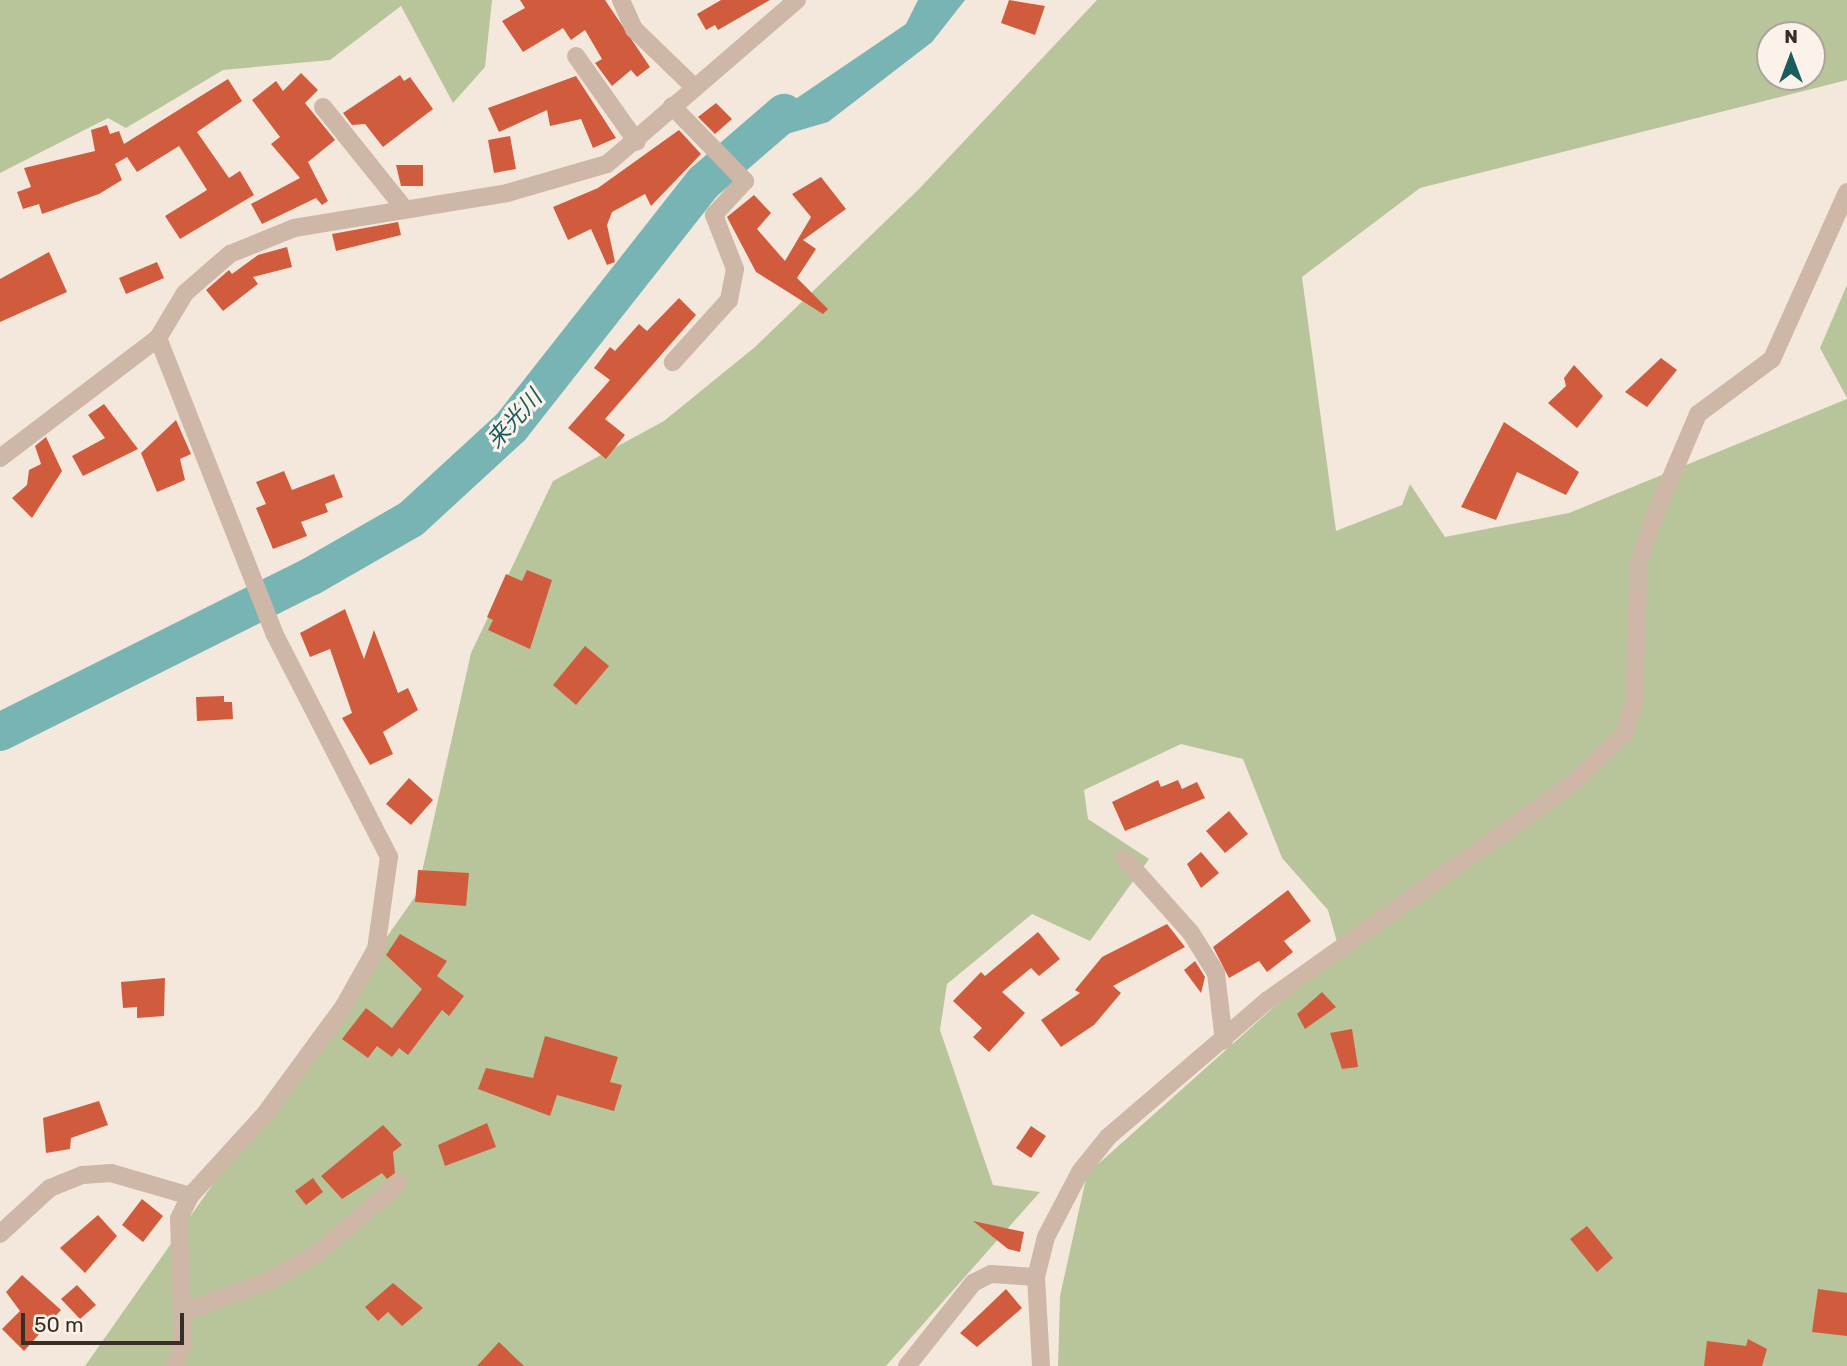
<!DOCTYPE html>
<meta charset="utf-8">
<style>
body{margin:0}
#map{position:relative;width:1847px;height:1366px;overflow:hidden;background:#f4e8dc;font-family:Rubik,"Noto Sans JP",sans-serif}
div>[style]{position:absolute}
[style*='--x']{left:calc(var(--x)*1px);top:calc(var(--y)*1px);width:calc(var(--w)*1px);rotate:calc(var(--a)*1deg)}
.green>*{inset:0;background:#b8c59a}
.water>*{inset:0;background:#78b4b4}
.river>*{height:38px;margin:-19px;padding:0 19px;transform-origin:19px;border-radius:19px;background:#78b4b4}
.building>*{inset:0;background:#d15c3d}
.minor>*{height:18px;margin:-9px;padding:0 9px;transform-origin:9px;border-radius:9px;background:#ceb7a6}
span{translate:-50% -50%;white-space:nowrap;text-align:center;line-height:1.15;-webkit-text-stroke:6px #fbf2e9;paint-order:stroke}
.water-label{font-size:23px;color:#195d5f;font-style:italic}
.north{position:absolute;left:1756px;top:21px;width:70px;height:70px;box-sizing:border-box;background:#fbf2e9;border:2px solid #ada39c;border-radius:50%;rotate:0deg;font-size:19px;font-weight:700;line-height:28px;text-align:center;color:#392d28}
.north::after{content:'';display:block;margin:auto;width:24px;height:32px;background:#195d5f;clip-path:polygon(50% 0,100% 100%,50% 72%,0 100%)}
.scale{position:absolute;left:21px;top:1313px;width:163px;height:32px;box-sizing:border-box;border:4px solid #392d28;border-top:0;padding-left:9px;font-size:21px;line-height:24px;white-space:nowrap;color:#392d28;-webkit-text-stroke:5px #fbf2e9;paint-order:stroke}
</style>
<div id="map">
<div class="green">
<i style="clip-path:polygon(0 0,492px 0,485px 67px,453px 103px,401px 6px,330px 60px,223px 70px,126px 128px,108px 118px,0 173px)"></i>
<i style="clip-path:polygon(evenodd,1097px 0,1847px 0,1847px 80px,1420px 188px,1302px 277px,1336px 531px,1402px 505px,1410px 484px,1445px 537px,1569px 513px,1847px 399px,1847px 1366px,1058px 1366px,1060px 1296px,1087px 1174px,1339px 949px,1328px 910px,1282px 858px,1243px 759px,1181px 744px,1084px 790px,1088px 819px,1149px 859px,1090px 941px,1032px 914px,947px 984px,940px 1030px,993px 1185px,1040px 1192px,886px 1366px,85px 1366px,417px 894px,471px 653px,553px 481px,664px 421px,755px 347px,919px 189px,1097px 0,1770px 35px,1812px 35px,1812px 77px,1770px 77px,1770px 35px)"></i>
<i style="clip-path:polygon(1847px 285px,1847px 398px,1820px 348px)"></i>
</div>
<div class="water">
<i style="clip-path:polygon(918px 0,965px 0,932px 42px,828px 122px,746px 146px,750px 130px,906px 24px)"></i>
</div>
<div class="river">
<i style="--x:0;--y:732;--w:347;--a:-26.6"></i>
<i style="--x:310;--y:577;--w:116;--a:-29.9"></i>
<i style="--x:411;--y:519;--w:136;--a:-42.6"></i>
<i style="--x:511;--y:427;--w:312;--a:-51.8"></i>
<i style="--x:704;--y:182;--w:106;--a:-40.8"></i>
</div>
<div class="building">
<i style="clip-path:polygon(520px 0,605px 0,650px 67px,637px 77px,631px 70px,612px 86px,595px 63px,602px 59px,585px 30px,571px 40px,563px 28px,523px 52px,502px 21px,525px 8px)"></i>
<i style="clip-path:polygon(721px 0,770px 0,718px 30px,715px 25px,706px 30px,697px 14px)"></i>
<i style="clip-path:polygon(1009px 0,1045px 6px,1035px 35px,1001px 23px)"></i>
<i style="clip-path:polygon(301px 73px,318px 90px,305px 103px,335px 140px,308px 162px,328px 201px,322px 205px,316px 198px,262px 224px,251px 204px,300px 178px,271px 144px,280px 137px,252px 100px,276px 81px,283px 91px)"></i>
<i style="clip-path:polygon(400px 75px,404px 81px,410px 77px,433px 109px,383px 147px,365px 124px,352px 125px,343px 113px)"></i>
<i style="clip-path:polygon(576px 76px,616px 138px,593px 148px,581px 119px,550px 126px,547px 110px,499px 132px,488px 108px)"></i>
<i style="clip-path:polygon(228px 79px,242px 101px,197px 132px,229px 178px,240px 171px,254px 195px,180px 239px,165px 216px,207px 190px,179px 146px,137px 172px,127px 157px,115px 164px,122px 180px,99px 194px,42px 214px,39px 204px,23px 209px,17px 192px,31px 187px,24px 168px,95px 151px,91px 130px,107px 125px,110px 134px,119px 131px,124px 144px)"></i>
<i style="clip-path:polygon(716px 103px,732px 119px,715px 134px,698px 117px)"></i>
<i style="clip-path:polygon(679px 130px,701px 154px,651px 206px,645px 194px,612px 212px,607px 225px,615px 262px,607px 265px,591px 229px,568px 240px,553px 207px,598px 188px)"></i>
<i style="clip-path:polygon(510px 136px,516px 169px,494px 173px,488px 140px)"></i>
<i style="clip-path:polygon(396px 165px,423px 165px,423px 186px,401px 186px)"></i>
<i style="clip-path:polygon(821px 177px,846px 209px,803px 240px,816px 249px,797px 278px,828px 309px,823px 314px,756px 272px,727px 217px,754px 195px,771px 213px,757px 229px,785px 261px,811px 217px,792px 194px)"></i>
<i style="clip-path:polygon(398px 222px,401px 235px,336px 251px,332px 234px)"></i>
<i style="clip-path:polygon(287px 247px,292px 267px,253px 277px,258px 284px,223px 311px,206px 290px,229px 270px,232px 274px,258px 255px)"></i>
<i style="clip-path:polygon(49px 252px,67px 292px,0 322px,0 279px)"></i>
<i style="clip-path:polygon(157px 262px,164px 278px,126px 294px,119px 278px)"></i>
<i style="clip-path:polygon(679px 298px,696px 315px,605px 419px,625px 435px,606px 459px,568px 428px,610px 380px,594px 368px,610px 347px,615px 351px,639px 324px,647px 331px)"></i>
<i style="clip-path:polygon(1661px 358px,1677px 370px,1647px 407px,1625px 392px)"></i>
<i style="clip-path:polygon(1574px 365px,1603px 396px,1577px 428px,1548px 403px,1566px 386px,1564px 378px)"></i>
<i style="clip-path:polygon(104px 404px,138px 449px,83px 476px,72px 456px,105px 438px,88px 415px)"></i>
<i style="clip-path:polygon(176px 420px,191px 454px,180px 459px,185px 480px,157px 492px,141px 453px)"></i>
<i style="clip-path:polygon(1504px 422px,1579px 472px,1566px 495px,1517px 472px,1496px 520px,1461px 507px)"></i>
<i style="clip-path:polygon(46px 437px,62px 471px,32px 518px,12px 498px,27px 485px,29px 470px,41px 464px,35px 446px)"></i>
<i style="clip-path:polygon(284px 471px,292px 490px,334px 474px,343px 497px,325px 504px,328px 512px,301px 522px,307px 536px,273px 549px,256px 508px,266px 504px,256px 482px)"></i>
<i style="clip-path:polygon(527px 570px,552px 580px,530px 649px,488px 630px,493px 620px,487px 617px,506px 574px,522px 581px)"></i>
<i style="clip-path:polygon(345px 609px,364px 659px,374px 630px,398px 693px,408px 688px,418px 710px,383px 732px,393px 754px,370px 765px,342px 718px,352px 713px,330px 649px,310px 657px,300px 633px)"></i>
<i style="clip-path:polygon(585px 646px,609px 666px,576px 705px,553px 685px)"></i>
<i style="clip-path:polygon(224px 696px,224px 702px,232px 702px,233px 719px,197px 721px,196px 697px)"></i>
<i style="clip-path:polygon(409px 778px,433px 800px,411px 825px,386px 804px)"></i>
<i style="clip-path:polygon(1158px 780px,1161px 787px,1178px 780px,1182px 789px,1197px 782px,1205px 798px,1125px 831px,1112px 802px)"></i>
<i style="clip-path:polygon(1229px 811px,1248px 834px,1225px 853px,1206px 831px)"></i>
<i style="clip-path:polygon(1201px 852px,1219px 873px,1201px 888px,1187px 864px)"></i>
<i style="clip-path:polygon(418px 870px,469px 873px,466px 906px,415px 902px)"></i>
<i style="clip-path:polygon(1288px 890px,1311px 921px,1284px 941px,1293px 952px,1267px 972px,1259px 961px,1229px 978px,1213px 947px)"></i>
<i style="clip-path:polygon(1167px 924px,1185px 947px,1113px 986px,1121px 993px,1094px 1025px,1061px 1047px,1041px 1020px,1080px 993px,1075px 990px,1102px 957px)"></i>
<i style="clip-path:polygon(1038px 932px,1060px 959px,1039px 976px,1031px 968px,1002px 992px,1025px 1013px,989px 1052px,973px 1037px,982px 1028px,953px 1001px,981px 972px,985px 976px)"></i>
<i style="clip-path:polygon(400px 934px,447px 961px,437px 976px,464px 996px,449px 1016px,442px 1010px,408px 1055px,399px 1048px,392px 1057px,377px 1046px,368px 1058px,342px 1039px,366px 1008px,392px 1028px,422px 989px,386px 955px)"></i>
<i style="clip-path:polygon(1195px 961px,1205px 977px,1201px 993px,1184px 970px)"></i>
<i style="clip-path:polygon(165px 978px,164px 1016px,137px 1018px,137px 1007px,123px 1008px,121px 982px)"></i>
<i style="clip-path:polygon(1322px 992px,1336px 1007px,1305px 1029px,1297px 1014px)"></i>
<i style="clip-path:polygon(1352px 1029px,1358px 1067px,1342px 1069px,1330px 1033px)"></i>
<i style="clip-path:polygon(545px 1036px,618px 1057px,610px 1082px,622px 1085px,614px 1111px,557px 1095px,550px 1116px,478px 1089px,486px 1068px,533px 1078px)"></i>
<i style="clip-path:polygon(99px 1101px,108px 1125px,71px 1138px,70px 1149px,46px 1153px,43px 1118px)"></i>
<i style="clip-path:polygon(487px 1123px,496px 1147px,445px 1166px,438px 1145px)"></i>
<i style="clip-path:polygon(383px 1125px,402px 1145px,393px 1152px,395px 1173px,387px 1179px,382px 1173px,342px 1199px,321px 1176px)"></i>
<i style="clip-path:polygon(1031px 1126px,1046px 1136px,1031px 1158px,1016px 1148px)"></i>
<i style="clip-path:polygon(313px 1178px,323px 1192px,306px 1205px,295px 1191px)"></i>
<i style="clip-path:polygon(142px 1199px,163px 1216px,143px 1242px,122px 1225px)"></i>
<i style="clip-path:polygon(98px 1215px,117px 1236px,85px 1273px,60px 1248px)"></i>
<i style="clip-path:polygon(973px 1221px,1024px 1232px,1020px 1252px,1008px 1249px)"></i>
<i style="clip-path:polygon(1587px 1226px,1613px 1258px,1597px 1272px,1570px 1239px)"></i>
<i style="clip-path:polygon(22px 1275px,61px 1310px,24px 1351px,2px 1329px,20px 1311px,6px 1292px)"></i>
<i style="clip-path:polygon(393px 1283px,423px 1308px,402px 1326px,388px 1312px,378px 1321px,365px 1307px)"></i>
<i style="clip-path:polygon(77px 1285px,96px 1305px,80px 1319px,61px 1299px)"></i>
<i style="clip-path:polygon(1006px 1289px,1022px 1308px,977px 1347px,960px 1333px)"></i>
<i style="clip-path:polygon(1818px 1289px,1847px 1293px,1847px 1336px,1812px 1332px)"></i>
<i style="clip-path:polygon(1748px 1339px,1767px 1349px,1762px 1366px,1704px 1366px,1707px 1341px,1746px 1346px)"></i>
<i style="clip-path:polygon(499px 1342px,524px 1366px,477px 1366px)"></i>
</div>
<div class="minor">
<i style="--x:621;--y:0;--w:32;--a:66"></i>
<i style="--x:634;--y:29;--w:82;--a:44"></i>
<i style="--x:576;--y:56;--w:105;--a:54.7"></i>
<i style="--x:672;--y:106;--w:105;--a:45.8"></i>
<i style="--x:745;--y:181;--w:46;--a:132.4"></i>
<i style="--x:714;--y:215;--w:58;--a:68.7"></i>
<i style="--x:735;--y:269;--w:32;--a:101"></i>
<i style="--x:729;--y:300;--w:84;--a:132.1"></i>
<i style="--x:323;--y:107;--w:128;--a:51.3"></i>
<i style="--x:158;--y:338;--w:317;--a:68.5"></i>
<i style="--x:274;--y:633;--w:252;--a:62.8"></i>
<i style="--x:389;--y:857;--w:93;--a:98"></i>
<i style="--x:376;--y:949;--w:65;--a:119.3"></i>
<i style="--x:344;--y:1006;--w:134;--a:126.2"></i>
<i style="--x:265;--y:1114;--w:111;--a:132.4"></i>
<i style="--x:190;--y:1196;--w:25;--a:116"></i>
<i style="--x:179;--y:1219;--w:124;--a:88.2"></i>
<i style="--x:183;--y:1343;--w:24;--a:109"></i>
<i style="--x:0;--y:458;--w:198;--a:-37.2"></i>
<i style="--x:158;--y:338;--w:52;--a:-59"></i>
<i style="--x:185;--y:293;--w:60;--a:-40.9"></i>
<i style="--x:230;--y:254;--w:69;--a:-22.1"></i>
<i style="--x:294;--y:228;--w:216;--a:-9.3"></i>
<i style="--x:507;--y:193;--w:104;--a:-16.2"></i>
<i style="--x:607;--y:164;--w:251;--a:-40.8"></i>
<i style="--x:1124;--y:858;--w:101;--a:48.2"></i>
<i style="--x:1191;--y:933;--w:47;--a:58"></i>
<i style="--x:1216;--y:973;--w:68;--a:83.3"></i>
<i style="--x:0;--y:1234;--w:68;--a:-42.6"></i>
<i style="--x:50;--y:1188;--w:35;--a:-22"></i>
<i style="--x:83;--y:1175;--w:28;--a:-4"></i>
<i style="--x:111;--y:1173;--w:82;--a:16.2"></i>
<i style="--x:184;--y:1312;--w:87;--a:-20.1"></i>
<i style="--x:266;--y:1282;--w:60;--a:-29.1"></i>
<i style="--x:318;--y:1253;--w:107;--a:-40.8"></i>
<i style="--x:907;--y:1366;--w:106;--a:-51.5"></i>
<i style="--x:973;--y:1283;--w:20;--a:-27"></i>
<i style="--x:991;--y:1274;--w:45;--a:3.8"></i>
<i style="--x:1041;--y:1366;--w:89;--a:-93.2"></i>
<i style="--x:1036;--y:1277;--w:41;--a:-76"></i>
<i style="--x:1046;--y:1237;--w:73;--a:-62.4"></i>
<i style="--x:1080;--y:1172;--w:45;--a:-51.3"></i>
<i style="--x:1108;--y:1137;--w:211;--a:-40.6"></i>
<i style="--x:1268;--y:1000;--w:374;--a:-35.4"></i>
<i style="--x:1573;--y:783;--w:71;--a:-43.9"></i>
<i style="--x:1624;--y:734;--w:33;--a:-72"></i>
<i style="--x:1634;--y:703;--w:140;--a:-88"></i>
<i style="--x:1639;--y:563;--w:45;--a:-72"></i>
<i style="--x:1653;--y:520;--w:115;--a:-67"></i>
<i style="--x:1698;--y:414;--w:92;--a:-36.6"></i>
<i style="--x:1772;--y:359;--w:183;--a:-65.8"></i>
</div>
<div class="water-label">
<span style="left:514px;top:419px;rotate:-48deg">来光川</span>
</div>
<div class="north">N</div>
<div class="scale">50 m</div>
</div>
